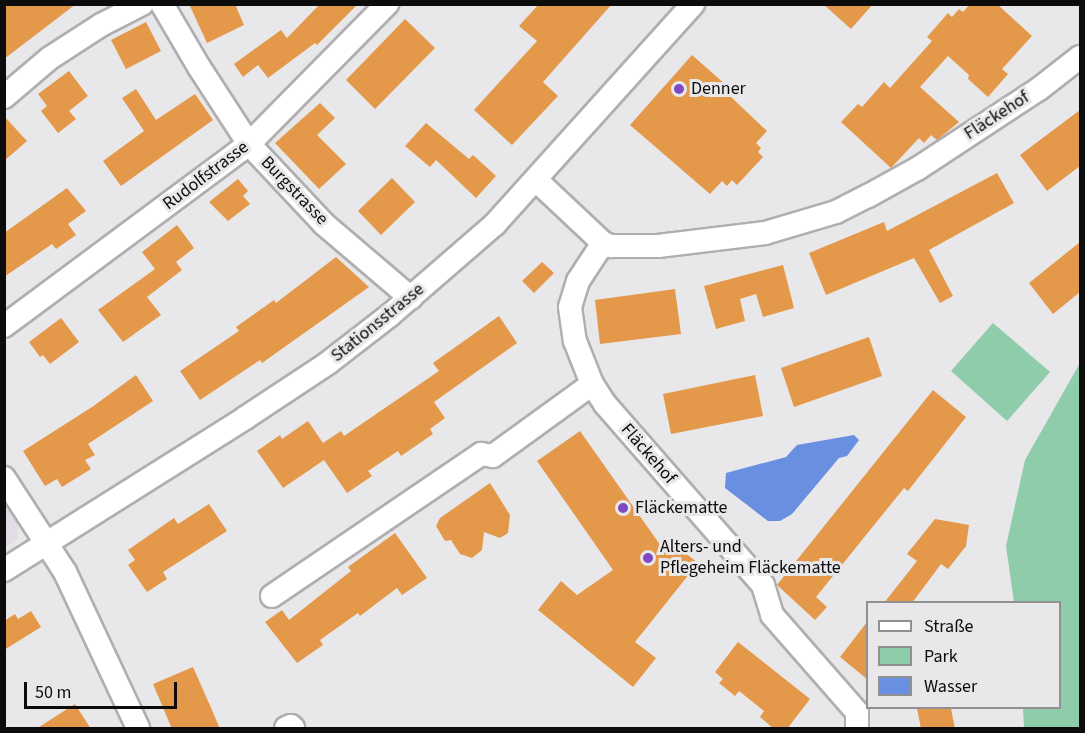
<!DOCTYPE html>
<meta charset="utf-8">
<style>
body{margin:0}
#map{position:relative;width:1085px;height:733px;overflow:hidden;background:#e8e7e9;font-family:"Source Sans 3",sans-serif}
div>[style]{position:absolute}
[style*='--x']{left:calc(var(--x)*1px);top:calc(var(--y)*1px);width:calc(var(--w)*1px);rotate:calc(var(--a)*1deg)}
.built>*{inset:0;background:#e2dce5}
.green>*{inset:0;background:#8eccaa}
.water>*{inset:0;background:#688fe0}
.building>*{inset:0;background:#e4994a}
.roads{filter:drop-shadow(2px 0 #b0aeb1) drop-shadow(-2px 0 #b0aeb1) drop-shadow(0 2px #b0aeb1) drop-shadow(0 -2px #b0aeb1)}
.street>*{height:22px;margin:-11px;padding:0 11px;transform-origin:11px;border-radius:11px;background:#fff}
.dots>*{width:16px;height:16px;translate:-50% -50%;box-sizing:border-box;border:3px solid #e8e7e9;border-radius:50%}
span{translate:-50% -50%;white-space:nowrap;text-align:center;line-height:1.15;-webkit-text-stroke:6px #e8e7e9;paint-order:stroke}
.poi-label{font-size:18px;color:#0d0c0d}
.left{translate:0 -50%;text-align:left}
.street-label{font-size:18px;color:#0d0c0d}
.frame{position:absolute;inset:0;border:6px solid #0d0c0d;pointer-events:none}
.legend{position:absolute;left:866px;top:601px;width:195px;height:108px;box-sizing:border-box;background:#e8e7e9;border:2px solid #908f91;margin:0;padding:8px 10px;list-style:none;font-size:18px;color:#0d0c0d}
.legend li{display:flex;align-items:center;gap:12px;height:30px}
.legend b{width:30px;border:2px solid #908f91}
.scale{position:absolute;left:24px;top:682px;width:153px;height:27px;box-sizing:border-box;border:3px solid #0d0c0d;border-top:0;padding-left:8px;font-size:18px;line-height:21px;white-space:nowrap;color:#0d0c0d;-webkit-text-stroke:4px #e8e7e9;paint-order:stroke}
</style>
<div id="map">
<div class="built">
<i style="clip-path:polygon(4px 494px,21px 520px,17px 522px,18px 538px,5px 548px)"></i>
</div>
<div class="green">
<i style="clip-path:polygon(993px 323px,1050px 372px,1007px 421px,951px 371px)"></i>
<i style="clip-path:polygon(1080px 363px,1080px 728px,1024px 728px,1023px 708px,1060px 708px,1060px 602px,1014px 602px,1006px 546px,1025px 460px)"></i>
</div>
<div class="water">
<i style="clip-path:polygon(854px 435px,859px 440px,847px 456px,839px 458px,792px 514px,780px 521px,768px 521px,725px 488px,726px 473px,786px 457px,797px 445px)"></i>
</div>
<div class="building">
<i style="clip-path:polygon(4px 4px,76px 4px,4px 59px)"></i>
<i style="clip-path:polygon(189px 4px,235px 4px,244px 25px,207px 43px)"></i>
<i style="clip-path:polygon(320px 4px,358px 4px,317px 45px,315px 43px,268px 78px,258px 65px,243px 77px,234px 64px,281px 30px,287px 38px)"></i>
<i style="clip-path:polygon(539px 4px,612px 4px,543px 82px,558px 96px,512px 145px,474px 110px,537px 41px,519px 26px)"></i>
<i style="clip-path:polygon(823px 4px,873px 4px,851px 29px)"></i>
<i style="clip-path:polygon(970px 4px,997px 4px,1032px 36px,1002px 69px,1008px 74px,988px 97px,968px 79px,969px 75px,948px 56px,920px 87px,959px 122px,937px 140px,931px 135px,924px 143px,919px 138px,891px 168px,841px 122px,858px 104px,862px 107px,884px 82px,890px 88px,932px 41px,927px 37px,948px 13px,952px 17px,959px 9px,963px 12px)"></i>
<i style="clip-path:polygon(405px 19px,435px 48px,375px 109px,346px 80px)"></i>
<i style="clip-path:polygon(146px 22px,161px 51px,126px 69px,111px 40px)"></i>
<i style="clip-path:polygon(692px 55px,734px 92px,730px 96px,767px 131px,756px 143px,761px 148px,758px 152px,763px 157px,737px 185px,732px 180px,727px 186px,722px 181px,710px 194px,630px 125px)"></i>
<i style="clip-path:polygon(69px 71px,88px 96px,69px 111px,76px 119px,58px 133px,41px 111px,47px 106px,38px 94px)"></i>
<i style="clip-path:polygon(136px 89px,156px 120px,195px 94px,213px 120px,121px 186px,103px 161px,144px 131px,122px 98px)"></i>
<i style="clip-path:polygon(320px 103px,335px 118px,317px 135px,346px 164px,319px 189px,275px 143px)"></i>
<i style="clip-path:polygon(1080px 110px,1080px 166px,1047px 191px,1020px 155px)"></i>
<i style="clip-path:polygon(4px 116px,27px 141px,4px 161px)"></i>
<i style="clip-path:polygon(426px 123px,469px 159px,473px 155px,496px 176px,476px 198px,436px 160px,430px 167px,405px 146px)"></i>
<i style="clip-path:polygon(997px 173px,1014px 203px,929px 250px,953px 296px,940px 303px,914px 258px,826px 295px,809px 253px,884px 222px,887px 231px)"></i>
<i style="clip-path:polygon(392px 178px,415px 202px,381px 235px,358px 211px)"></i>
<i style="clip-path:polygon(238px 179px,248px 191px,243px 196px,250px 204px,228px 221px,209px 202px)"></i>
<i style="clip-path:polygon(67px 188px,86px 211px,68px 224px,76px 235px,56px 249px,52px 244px,4px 277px,4px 233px)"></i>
<i style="clip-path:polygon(177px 225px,194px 248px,176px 262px,182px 270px,147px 297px,161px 315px,123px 342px,98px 310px,155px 269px,142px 252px)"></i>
<i style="clip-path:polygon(1080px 242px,1080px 292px,1053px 314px,1029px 283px)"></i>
<i style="clip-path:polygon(336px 257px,369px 287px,262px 363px,260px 360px,200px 400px,180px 371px,239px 331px,236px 327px,274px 300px,276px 303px)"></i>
<i style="clip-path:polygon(542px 262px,554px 273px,534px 293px,522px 281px)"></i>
<i style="clip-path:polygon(783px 265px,794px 308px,763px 317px,756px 294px,740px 299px,745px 321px,716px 329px,704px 286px)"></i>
<i style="clip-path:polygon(675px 289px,681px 334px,600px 344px,595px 300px)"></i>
<i style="clip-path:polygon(499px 316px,517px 343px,434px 402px,445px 418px,430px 429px,433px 434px,401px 456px,398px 451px,368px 471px,372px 476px,347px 493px,324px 460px,283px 488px,257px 451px,280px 435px,282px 439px,308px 421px,323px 443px,341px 431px,344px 436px,439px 371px,433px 363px)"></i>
<i style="clip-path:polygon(61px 318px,79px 342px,50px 364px,43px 355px,40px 357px,29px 342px)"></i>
<i style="clip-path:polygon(869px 337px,882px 376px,794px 407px,781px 368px)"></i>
<i style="clip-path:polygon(136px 375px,153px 401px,88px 444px,95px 455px,85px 460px,91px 469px,62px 487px,57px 479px,45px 486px,23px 451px,92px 407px)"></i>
<i style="clip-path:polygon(755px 375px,763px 416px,671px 434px,663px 394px)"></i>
<i style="clip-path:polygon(933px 390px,966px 417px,908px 491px,904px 488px,816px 597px,827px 607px,815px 620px,777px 585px)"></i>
<i style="clip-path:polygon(580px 431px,663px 549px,670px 541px,698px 563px,635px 642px,656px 658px,633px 687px,538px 610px,561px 581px,577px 595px,613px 570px,537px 461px)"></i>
<i style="clip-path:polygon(490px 483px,510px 515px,508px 533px,500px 538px,484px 532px,482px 550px,472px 558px,460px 554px,451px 540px,445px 541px,436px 526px,440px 518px)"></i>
<i style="clip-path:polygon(209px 504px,227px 531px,163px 572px,167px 579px,147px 592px,128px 565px,135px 560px,128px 550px,174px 518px,178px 524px)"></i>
<i style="clip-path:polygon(935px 519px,969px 525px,966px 546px,948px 569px,941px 564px,912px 603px,884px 603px,917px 561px,907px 554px)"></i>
<i style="clip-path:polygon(395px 533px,427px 578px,402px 595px,397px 588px,360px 616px,358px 613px,320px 640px,323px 645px,297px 663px,265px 622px,282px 610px,289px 620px,351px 571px,348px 567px)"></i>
<i style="clip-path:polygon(31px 611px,41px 627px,4px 650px,4px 621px,15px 614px,18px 619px)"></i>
<i style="clip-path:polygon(867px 622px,867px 679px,840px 657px)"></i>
<i style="clip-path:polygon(738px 642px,810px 699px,787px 729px,774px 729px,760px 717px,764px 711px,739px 691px,735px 696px,719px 683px,723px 679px,715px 672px)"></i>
<i style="clip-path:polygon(193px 667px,212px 710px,220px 729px,172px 729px,153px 684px)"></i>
<i style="clip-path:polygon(75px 704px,91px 729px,36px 729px)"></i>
<i style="clip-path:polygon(917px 708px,951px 708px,955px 729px,921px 729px)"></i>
</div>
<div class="roads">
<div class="street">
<i style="--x:162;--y:4;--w:73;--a:59.6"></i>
<i style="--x:199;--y:67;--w:92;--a:57"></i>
<i style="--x:249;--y:144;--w:110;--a:46.8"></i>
<i style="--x:324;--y:224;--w:114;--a:40.4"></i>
<i style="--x:4;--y:97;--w:60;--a:-40.3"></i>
<i style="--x:50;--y:58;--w:61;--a:-32.9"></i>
<i style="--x:101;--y:25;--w:46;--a:-27.1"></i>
<i style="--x:536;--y:180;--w:92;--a:43.2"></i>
<i style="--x:603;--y:243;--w:9;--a:21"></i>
<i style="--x:611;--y:246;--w:47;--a:0"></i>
<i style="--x:658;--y:246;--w:108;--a:-6.9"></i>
<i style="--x:765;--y:233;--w:74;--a:-16.5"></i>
<i style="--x:836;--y:212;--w:36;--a:-27"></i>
<i style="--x:868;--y:196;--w:56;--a:-28.9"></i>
<i style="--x:917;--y:169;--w:146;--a:-33.3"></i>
<i style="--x:1039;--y:89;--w:52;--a:-38"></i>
<i style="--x:603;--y:243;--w:45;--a:123.3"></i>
<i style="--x:578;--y:281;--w:27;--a:107"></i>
<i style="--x:570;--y:307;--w:34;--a:82"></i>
<i style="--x:575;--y:341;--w:46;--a:68.4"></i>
<i style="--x:592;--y:384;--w:24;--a:57"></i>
<i style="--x:605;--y:404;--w:240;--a:48.9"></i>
<i style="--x:763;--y:585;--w:31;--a:73"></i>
<i style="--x:772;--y:615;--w:129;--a:48.8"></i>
<i style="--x:857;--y:712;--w:16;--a:90"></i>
<i style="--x:4;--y:326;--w:305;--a:-36.6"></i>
<i style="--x:249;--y:144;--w:197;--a:-45.4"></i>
<i style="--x:4;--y:478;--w:112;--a:57"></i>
<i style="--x:65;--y:572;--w:172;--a:64.9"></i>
<i style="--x:4;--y:570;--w:285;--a:-32.2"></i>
<i style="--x:245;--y:418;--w:100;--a:-33.5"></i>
<i style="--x:328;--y:363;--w:78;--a:-37.7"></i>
<i style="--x:390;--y:315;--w:139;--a:-40.9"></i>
<i style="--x:495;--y:224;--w:296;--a:-48"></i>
<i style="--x:272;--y:596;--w:253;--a:-34.2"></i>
<i style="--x:481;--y:454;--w:12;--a:9"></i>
<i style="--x:493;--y:456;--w:122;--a:-36"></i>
<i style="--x:286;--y:728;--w:5;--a:-22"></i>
<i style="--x:291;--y:726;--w:3;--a:45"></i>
</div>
</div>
<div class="dots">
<i style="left:679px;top:89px;background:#8049c1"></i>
<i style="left:623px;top:508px;background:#8049c1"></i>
<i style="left:648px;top:558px;background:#8049c1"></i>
</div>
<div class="poi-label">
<span class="left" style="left:691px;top:89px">Denner</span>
<span class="left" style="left:635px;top:508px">Fläckematte</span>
<span class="left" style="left:660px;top:558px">Alters- und<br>Pflegeheim Fläckematte</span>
</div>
<div class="street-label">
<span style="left:997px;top:116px;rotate:-33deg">Fläckehof</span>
<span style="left:206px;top:176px;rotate:-37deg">Rudolfstrasse</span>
<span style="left:294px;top:191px;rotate:46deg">Burgstrasse</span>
<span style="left:378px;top:323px;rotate:-39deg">Stationsstrasse</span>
<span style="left:648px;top:454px;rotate:49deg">Fläckehof</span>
</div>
<div class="frame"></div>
<ul class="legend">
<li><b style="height:8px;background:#fff"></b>Straße</li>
<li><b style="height:16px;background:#8eccaa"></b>Park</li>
<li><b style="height:16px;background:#688fe0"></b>Wasser</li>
</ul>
<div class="scale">50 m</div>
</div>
